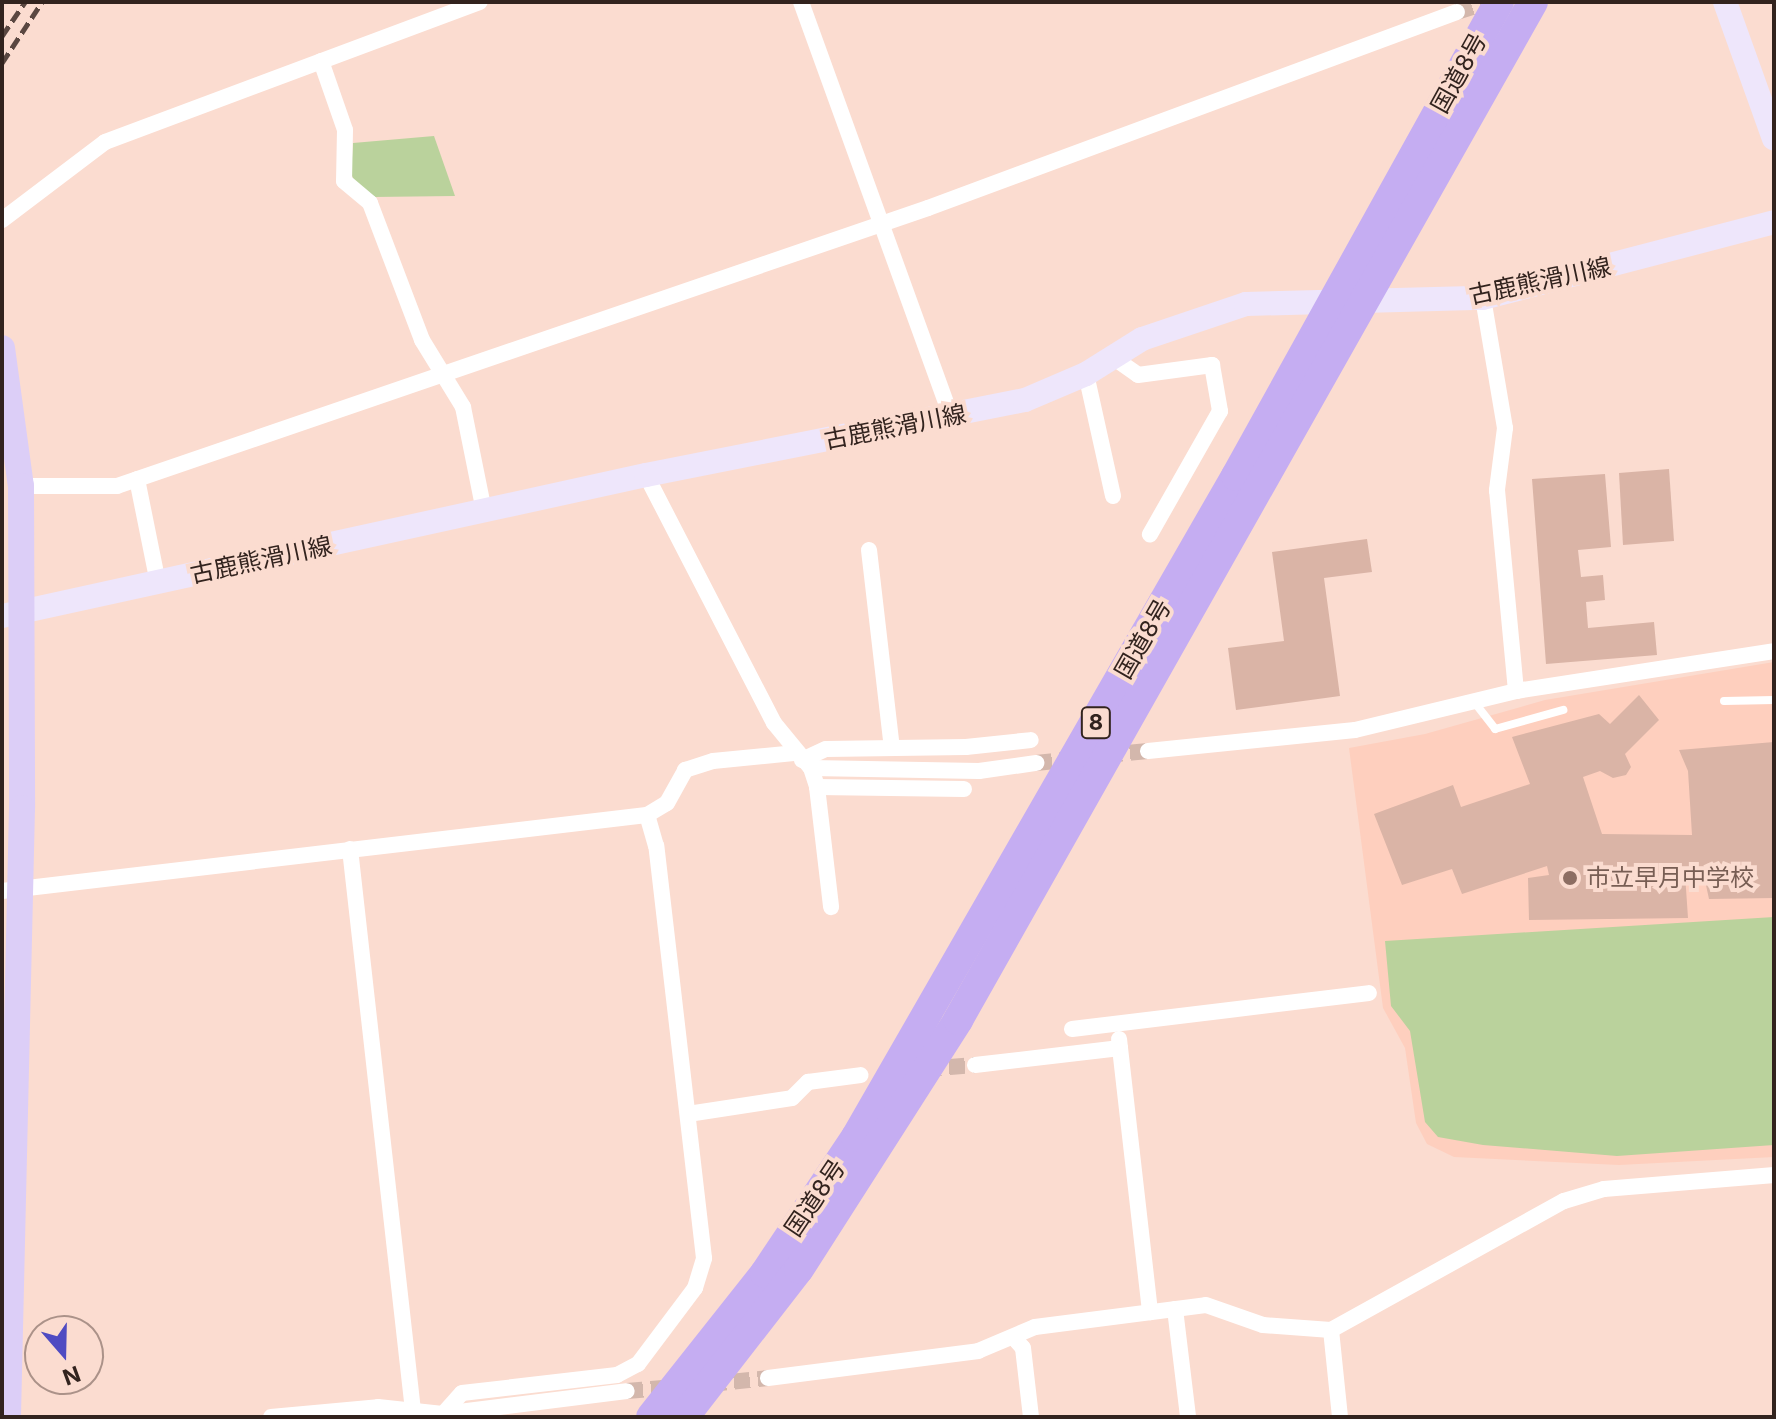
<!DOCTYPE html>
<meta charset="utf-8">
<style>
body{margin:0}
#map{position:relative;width:1776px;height:1419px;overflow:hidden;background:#fbdcd0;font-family:Inter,"Noto Sans JP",sans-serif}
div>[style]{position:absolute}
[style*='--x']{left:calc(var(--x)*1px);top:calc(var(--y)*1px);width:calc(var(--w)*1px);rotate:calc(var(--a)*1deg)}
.built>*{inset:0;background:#fecfbe}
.green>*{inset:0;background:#bad29c}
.building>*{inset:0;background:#dab4a6}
.street-tunnel>*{height:16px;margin-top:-8px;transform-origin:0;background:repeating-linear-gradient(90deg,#d3b7ac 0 16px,transparent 0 24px)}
.lane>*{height:8px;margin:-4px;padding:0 4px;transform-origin:4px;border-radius:4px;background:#fff}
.street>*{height:16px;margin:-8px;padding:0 8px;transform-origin:8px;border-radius:8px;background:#fff}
.secondary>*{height:24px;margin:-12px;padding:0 12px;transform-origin:12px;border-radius:12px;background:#eee6fb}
.primary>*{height:26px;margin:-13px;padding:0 13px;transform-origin:13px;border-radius:13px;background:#dccef7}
.highway>*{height:30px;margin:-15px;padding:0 15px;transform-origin:15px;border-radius:15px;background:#c5adf2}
.rail>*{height:5px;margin-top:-2.5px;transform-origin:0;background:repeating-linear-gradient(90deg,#5a4741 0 12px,transparent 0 18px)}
.dots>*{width:22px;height:22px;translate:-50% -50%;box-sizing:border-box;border:4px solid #fbdcd0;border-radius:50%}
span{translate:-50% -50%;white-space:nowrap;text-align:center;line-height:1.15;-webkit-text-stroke:8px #fbdcd0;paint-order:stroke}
.shield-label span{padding:2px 6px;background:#fbdcd0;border:2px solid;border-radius:6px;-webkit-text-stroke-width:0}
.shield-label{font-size:22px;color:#32231e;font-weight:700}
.street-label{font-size:24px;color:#32231e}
.education-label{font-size:24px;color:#785e54}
.left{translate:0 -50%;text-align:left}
.frame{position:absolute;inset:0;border:4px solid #32231e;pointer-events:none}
.north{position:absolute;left:24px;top:1315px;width:80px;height:80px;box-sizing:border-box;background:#fbdcd0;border:2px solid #ab9289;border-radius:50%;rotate:160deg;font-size:22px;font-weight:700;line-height:32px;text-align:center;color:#32231e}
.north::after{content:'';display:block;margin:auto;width:28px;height:36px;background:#4f4bc2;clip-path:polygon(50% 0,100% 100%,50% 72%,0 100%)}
</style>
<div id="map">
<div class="built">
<i style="clip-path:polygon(1774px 662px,1774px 1157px,1619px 1165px,1454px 1157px,1427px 1144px,1416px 1123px,1405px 1048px,1383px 1008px,1349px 748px,1425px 734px,1545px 700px)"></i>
</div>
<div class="green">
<i style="clip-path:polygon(434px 136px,455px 196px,373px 197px,358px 192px,351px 173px,353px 143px)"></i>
<i style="clip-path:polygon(1774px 917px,1774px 1145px,1617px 1156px,1483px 1145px,1438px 1137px,1425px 1122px,1410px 1031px,1391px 1006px,1385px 941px)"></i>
</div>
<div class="building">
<i style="clip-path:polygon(1669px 469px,1674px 541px,1623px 545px,1619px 473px)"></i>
<i style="clip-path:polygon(1605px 474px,1611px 547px,1578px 550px,1581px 577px,1603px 575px,1605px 600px,1586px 602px,1588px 628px,1654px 622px,1657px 655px,1546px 664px,1532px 479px)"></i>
<i style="clip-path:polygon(1367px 539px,1372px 572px,1324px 578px,1340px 696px,1236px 710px,1228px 648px,1284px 641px,1272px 552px)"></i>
<i style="clip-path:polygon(1639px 695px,1659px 720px,1625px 754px,1631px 767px,1626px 775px,1613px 778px,1600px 771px,1583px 777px,1602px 834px,1692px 835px,1688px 771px,1679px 750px,1774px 742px,1774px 898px,1709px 899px,1704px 876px,1685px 874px,1688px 918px,1529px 920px,1528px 878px,1549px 875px,1547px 866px,1462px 894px,1452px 869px,1402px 885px,1374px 814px,1453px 785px,1461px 807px,1530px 784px,1512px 737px,1599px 714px,1610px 724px)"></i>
</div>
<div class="street-tunnel">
<i style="--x:1457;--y:12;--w:33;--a:-18"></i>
<i style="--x:1106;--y:755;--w:42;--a:-5.4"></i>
<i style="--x:1036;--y:763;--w:39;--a:-6"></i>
<i style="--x:925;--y:1069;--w:50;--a:-4.6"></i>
<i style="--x:710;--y:1384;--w:58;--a:-5.9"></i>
<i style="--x:627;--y:1391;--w:48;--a:-4.8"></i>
</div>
<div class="lane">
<i style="--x:1724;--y:701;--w:50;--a:-1.1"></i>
<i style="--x:1475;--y:703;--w:33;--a:52"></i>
<i style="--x:1495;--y:729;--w:71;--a:-15.6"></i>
</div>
<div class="street">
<i style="--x:801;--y:2;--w:440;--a:70.1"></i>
<i style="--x:321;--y:61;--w:73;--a:70.8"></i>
<i style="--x:345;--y:130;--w:51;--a:91.1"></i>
<i style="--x:344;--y:181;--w:34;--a:40"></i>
<i style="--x:370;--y:203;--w:147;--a:69.2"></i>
<i style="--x:422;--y:340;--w:79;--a:58.5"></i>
<i style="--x:463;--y:407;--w:106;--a:78.6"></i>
<i style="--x:2;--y:220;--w:129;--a:-37.1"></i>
<i style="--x:105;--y:142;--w:400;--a:-20.5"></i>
<i style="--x:1483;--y:298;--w:132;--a:80.4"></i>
<i style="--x:1505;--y:428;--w:63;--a:97.4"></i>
<i style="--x:1497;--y:490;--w:202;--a:84.6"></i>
<i style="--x:1114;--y:358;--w:29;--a:35"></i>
<i style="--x:1138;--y:375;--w:75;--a:-7.7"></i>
<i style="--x:1212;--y:365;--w:47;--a:80.1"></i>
<i style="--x:1220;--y:411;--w:142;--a:119.6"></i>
<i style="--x:1086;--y:374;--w:125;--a:77.5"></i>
<i style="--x:646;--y:475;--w:279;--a:62.7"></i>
<i style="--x:774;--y:723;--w:58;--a:50.6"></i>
<i style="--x:811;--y:768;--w:168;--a:1"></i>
<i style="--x:979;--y:771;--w:58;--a:-8"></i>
<i style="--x:137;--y:479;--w:106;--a:78.6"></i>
<i style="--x:21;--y:486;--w:96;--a:0"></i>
<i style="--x:117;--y:486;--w:857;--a:-18.92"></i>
<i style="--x:928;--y:208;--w:564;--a:-20.33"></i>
<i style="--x:869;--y:550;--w:199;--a:83.4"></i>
<i style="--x:1148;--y:751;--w:208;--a:-5.8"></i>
<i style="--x:1355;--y:730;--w:166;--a:-13.6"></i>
<i style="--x:1516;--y:691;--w:261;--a:-8.8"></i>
<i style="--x:802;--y:760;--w:26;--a:-25"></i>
<i style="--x:826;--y:749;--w:140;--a:-0.8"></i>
<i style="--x:966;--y:747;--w:65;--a:-6.1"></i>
<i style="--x:811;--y:768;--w:20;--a:72"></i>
<i style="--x:817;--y:787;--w:147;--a:0.8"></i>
<i style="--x:817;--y:787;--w:121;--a:83.3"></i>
<i style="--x:350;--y:849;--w:566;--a:83.6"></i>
<i style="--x:2;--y:891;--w:649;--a:-6.72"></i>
<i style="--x:647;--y:815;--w:23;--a:-31"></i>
<i style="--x:667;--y:803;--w:38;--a:-61"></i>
<i style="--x:685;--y:770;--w:29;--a:-18"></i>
<i style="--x:713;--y:761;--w:81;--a:-5.6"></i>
<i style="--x:1072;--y:1029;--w:299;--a:-6.9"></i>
<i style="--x:1120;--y:1048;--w:266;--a:83.5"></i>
<i style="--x:975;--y:1065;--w:146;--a:-6.7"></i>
<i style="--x:1120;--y:1048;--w:9;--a:-96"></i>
<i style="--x:688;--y:1114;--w:105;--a:-8.7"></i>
<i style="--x:792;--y:1098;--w:23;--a:-45"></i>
<i style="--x:808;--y:1082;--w:53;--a:-7.5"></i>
<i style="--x:1175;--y:1309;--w:109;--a:83.1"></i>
<i style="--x:1331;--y:1330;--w:87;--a:84.1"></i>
<i style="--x:1014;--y:1338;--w:13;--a:48"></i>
<i style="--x:1023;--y:1348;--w:69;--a:83.4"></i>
<i style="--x:768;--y:1378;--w:212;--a:-7.3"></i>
<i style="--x:978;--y:1351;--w:62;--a:-22.8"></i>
<i style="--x:1035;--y:1327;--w:172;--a:-7.3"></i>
<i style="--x:1206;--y:1305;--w:60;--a:19.3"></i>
<i style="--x:1263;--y:1325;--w:68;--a:4.2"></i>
<i style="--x:1331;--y:1330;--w:266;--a:-29"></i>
<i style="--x:1564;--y:1201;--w:42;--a:-16.7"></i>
<i style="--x:1604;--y:1189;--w:171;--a:-4.7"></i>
<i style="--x:443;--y:1414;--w:28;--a:-48"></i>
<i style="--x:462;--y:1393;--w:156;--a:-6.6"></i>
<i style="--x:617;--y:1375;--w:24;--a:-28"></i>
<i style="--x:638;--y:1364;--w:95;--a:-53.1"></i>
<i style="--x:695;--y:1288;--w:31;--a:-73"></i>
<i style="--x:704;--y:1258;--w:415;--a:-96.6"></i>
<i style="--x:656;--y:846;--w:32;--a:-106"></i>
<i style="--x:271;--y:1417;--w:107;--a:-5.3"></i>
<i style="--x:378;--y:1407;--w:65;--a:6.1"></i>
<i style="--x:443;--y:1414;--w:185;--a:-7.1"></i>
</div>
<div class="secondary">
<i style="--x:1725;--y:2;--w:145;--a:70.3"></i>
<i style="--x:2;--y:616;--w:659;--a:-12.35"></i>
<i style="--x:646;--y:475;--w:386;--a:-11.2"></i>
<i style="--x:1025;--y:400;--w:66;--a:-23.1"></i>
<i style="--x:1086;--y:374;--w:66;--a:-32"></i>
<i style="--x:1142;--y:339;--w:110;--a:-18.6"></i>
<i style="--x:1246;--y:304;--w:237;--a:-1.5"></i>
<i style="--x:1483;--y:298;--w:301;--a:-14.6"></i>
</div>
<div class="primary">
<i style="--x:2;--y:348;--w:139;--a:82.2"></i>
<i style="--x:21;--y:486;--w:322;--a:89.8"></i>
<i style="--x:22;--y:808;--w:609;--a:91.32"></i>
</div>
<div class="highway">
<i style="--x:651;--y:1417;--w:184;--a:-51.6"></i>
<i style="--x:765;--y:1273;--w:164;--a:-56.2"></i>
<i style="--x:856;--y:1137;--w:762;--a:-60.11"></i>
<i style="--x:1236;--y:476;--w:542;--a:-60.98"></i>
<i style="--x:684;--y:1417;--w:187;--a:-52.2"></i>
<i style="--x:799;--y:1269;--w:295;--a:-57.4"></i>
<i style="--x:958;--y:1020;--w:1169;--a:-60.54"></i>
</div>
<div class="rail">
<i style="--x:2;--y:36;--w:41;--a:-55.9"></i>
<i style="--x:2;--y:63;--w:73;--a:-56.7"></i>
</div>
<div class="dots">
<i style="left:1570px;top:878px;background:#8d6e63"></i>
</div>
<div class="shield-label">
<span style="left:1096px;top:723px">8</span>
</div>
<div class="street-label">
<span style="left:1459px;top:73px;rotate:-61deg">国道8号</span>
<span style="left:1540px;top:281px;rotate:-12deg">古鹿熊滑川線</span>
<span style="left:895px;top:427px;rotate:-11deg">古鹿熊滑川線</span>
<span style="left:261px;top:560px;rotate:-12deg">古鹿熊滑川線</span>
<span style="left:1143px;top:639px;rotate:-60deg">国道8号</span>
<span style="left:815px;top:1198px;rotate:-56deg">国道8号</span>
</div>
<div class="education-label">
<span class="left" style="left:1586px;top:878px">市立早月中学校</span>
</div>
<div class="frame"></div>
<div class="north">N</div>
</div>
